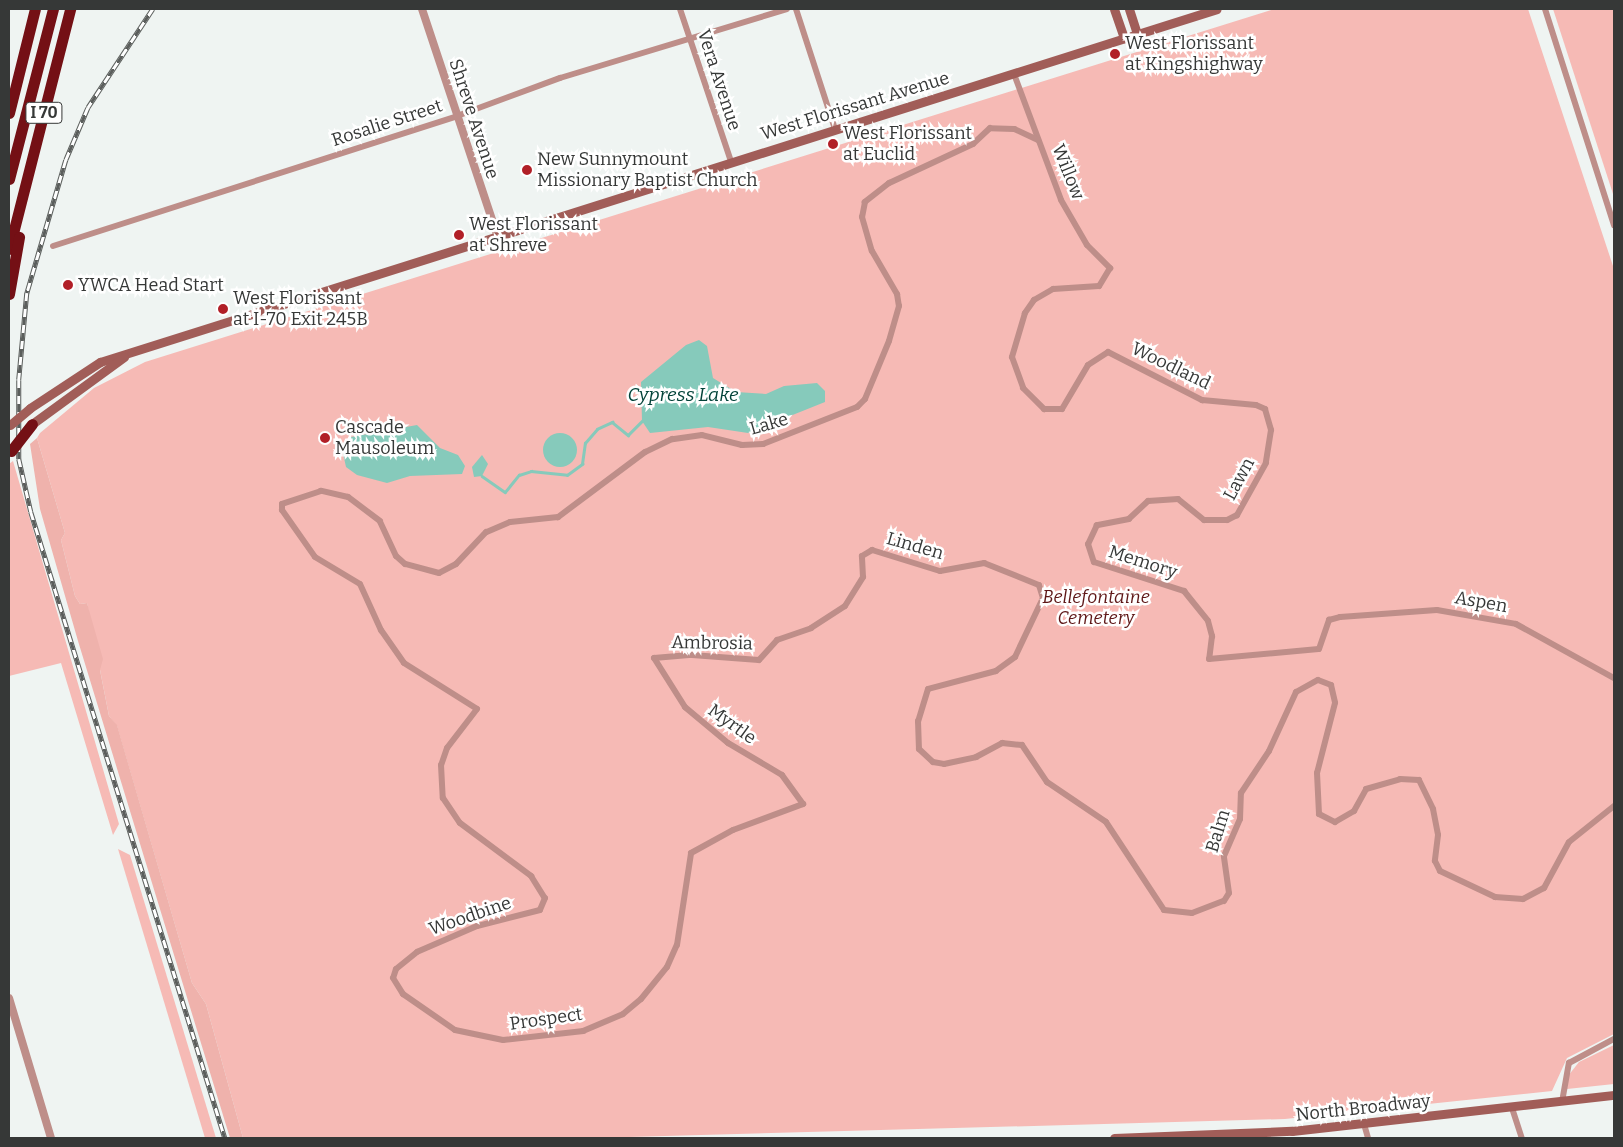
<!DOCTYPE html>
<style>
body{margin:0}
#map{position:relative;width:1623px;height:1147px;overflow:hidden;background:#eff4f2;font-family:Bitter,serif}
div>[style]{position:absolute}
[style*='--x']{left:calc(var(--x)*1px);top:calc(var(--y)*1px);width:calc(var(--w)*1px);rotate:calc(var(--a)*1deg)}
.green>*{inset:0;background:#f6bab5}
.forest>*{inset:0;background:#efb2ac}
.water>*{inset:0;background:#86cabb}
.round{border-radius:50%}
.stream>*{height:2.5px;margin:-1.25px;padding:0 1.25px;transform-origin:1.25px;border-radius:1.25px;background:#86cabb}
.minor>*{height:6px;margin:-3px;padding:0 3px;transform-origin:3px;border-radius:3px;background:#be8e89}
.tertiary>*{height:8px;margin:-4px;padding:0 4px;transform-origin:4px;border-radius:4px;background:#be8e89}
.secondary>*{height:9px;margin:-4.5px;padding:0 4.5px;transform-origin:4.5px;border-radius:4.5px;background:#a15d58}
.motorway>*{height:11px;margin:-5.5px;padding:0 5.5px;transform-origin:5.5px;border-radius:5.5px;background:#741015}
.rail>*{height:4.5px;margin-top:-2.25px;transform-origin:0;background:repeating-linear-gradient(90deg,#fff 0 8px,#5b5e5c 0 16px);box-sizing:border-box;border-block:1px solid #5b5e5c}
.secondary-bridge>*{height:9px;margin:-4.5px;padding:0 4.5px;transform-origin:4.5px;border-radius:4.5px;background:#a15d58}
.motorway-bridge>*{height:11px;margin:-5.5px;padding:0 5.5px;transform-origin:5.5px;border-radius:5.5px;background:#741015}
.dots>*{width:14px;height:14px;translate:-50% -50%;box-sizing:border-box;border:2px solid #fff;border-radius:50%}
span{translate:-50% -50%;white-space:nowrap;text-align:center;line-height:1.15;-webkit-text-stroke:5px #fff;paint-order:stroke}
.shield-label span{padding:1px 4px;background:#fff;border:1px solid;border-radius:4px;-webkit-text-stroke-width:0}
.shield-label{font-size:16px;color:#363837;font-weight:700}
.poi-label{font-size:18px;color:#363837}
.left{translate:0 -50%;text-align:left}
.street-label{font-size:18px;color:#363837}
.park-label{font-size:18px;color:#5e1717;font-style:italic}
.water-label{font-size:19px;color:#034339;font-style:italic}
.frame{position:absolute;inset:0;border:10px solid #363837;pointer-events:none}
</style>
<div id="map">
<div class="green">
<i style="clip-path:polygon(1274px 9px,1528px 9px,1614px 269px,1614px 1034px,1567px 1058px,1552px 1091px,1285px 1119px,593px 1138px,243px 1138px,206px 1004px,192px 983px,117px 726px,109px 716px,87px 603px,80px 604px,75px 596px,61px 540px,65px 533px,37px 438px,40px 433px,94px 388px,145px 362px)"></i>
<i style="clip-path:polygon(1553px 9px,1614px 9px,1614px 197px)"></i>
<i style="clip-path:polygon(13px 461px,119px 824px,113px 835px,61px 663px,9px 676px,9px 464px)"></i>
<i style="clip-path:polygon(118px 849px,130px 855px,216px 1138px,205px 1138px)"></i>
<i style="clip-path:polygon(1614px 1045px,1614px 1084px,1567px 1089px,1568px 1076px,1579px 1062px)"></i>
</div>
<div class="forest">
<i style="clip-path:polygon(37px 438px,65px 533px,61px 540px,75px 596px,80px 604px,87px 603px,103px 659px,100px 670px,109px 716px,117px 725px,192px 983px,206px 1004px,243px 1138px,230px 1138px,78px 641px,40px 509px,30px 444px)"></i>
</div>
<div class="water">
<i style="clip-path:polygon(699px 340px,707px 346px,713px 378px,736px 392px,766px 394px,784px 386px,817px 383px,825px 391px,825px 402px,748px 433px,708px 427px,650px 433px,642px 421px,641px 382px,686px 345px)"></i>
<i style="clip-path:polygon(417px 425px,440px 448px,458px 455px,465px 466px,462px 474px,410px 476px,387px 483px,357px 475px,346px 467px,342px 449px,351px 437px)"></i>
<i class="round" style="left:543px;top:433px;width:34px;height:34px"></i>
<i style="clip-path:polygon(482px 455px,488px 464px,482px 476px,474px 477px,472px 467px)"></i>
</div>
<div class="stream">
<i style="--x:482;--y:476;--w:28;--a:35"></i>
<i style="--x:505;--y:492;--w:22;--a:-51"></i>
<i style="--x:519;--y:475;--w:13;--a:-18"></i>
<i style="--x:531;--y:471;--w:36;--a:6"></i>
<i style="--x:567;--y:475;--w:19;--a:-36"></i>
<i style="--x:582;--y:464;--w:21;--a:-82"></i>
<i style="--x:585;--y:443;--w:18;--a:-49"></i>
<i style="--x:597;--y:429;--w:17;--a:-25"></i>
<i style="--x:612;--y:422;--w:21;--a:39"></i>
<i style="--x:628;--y:435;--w:20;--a:-45"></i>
</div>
<div class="minor">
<i style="--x:680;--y:9;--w:160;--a:71.5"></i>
<i style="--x:796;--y:9;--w:126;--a:72"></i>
<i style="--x:1545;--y:9;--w:227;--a:72.3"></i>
<i style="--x:1014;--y:74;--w:134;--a:69.5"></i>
<i style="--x:1061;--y:200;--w:52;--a:60"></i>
<i style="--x:1087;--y:245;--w:33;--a:45"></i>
<i style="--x:1110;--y:268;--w:21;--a:121"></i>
<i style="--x:1099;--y:286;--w:46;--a:176.3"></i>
<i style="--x:1053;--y:289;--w:22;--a:150"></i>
<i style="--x:1034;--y:300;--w:16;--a:125"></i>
<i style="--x:1025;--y:313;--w:46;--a:106.5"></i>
<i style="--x:1012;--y:357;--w:33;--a:70"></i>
<i style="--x:1023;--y:388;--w:30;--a:45"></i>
<i style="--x:1044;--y:409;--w:18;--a:0"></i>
<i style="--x:1062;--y:409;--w:51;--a:-59.4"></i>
<i style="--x:1088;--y:365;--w:24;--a:-33"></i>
<i style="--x:1108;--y:352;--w:106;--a:27.1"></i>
<i style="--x:1202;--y:400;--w:54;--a:5.3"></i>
<i style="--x:1256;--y:405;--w:10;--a:24"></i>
<i style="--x:1265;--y:409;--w:22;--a:74"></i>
<i style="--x:1271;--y:430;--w:33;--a:99"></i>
<i style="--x:1266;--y:463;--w:60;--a:119.1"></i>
<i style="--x:1237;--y:515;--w:11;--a:153"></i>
<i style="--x:1227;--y:520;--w:23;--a:180"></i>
<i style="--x:1204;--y:520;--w:33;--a:-141"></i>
<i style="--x:1178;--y:499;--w:30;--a:176"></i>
<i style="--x:1148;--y:501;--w:26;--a:137"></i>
<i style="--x:1129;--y:519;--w:33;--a:169"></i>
<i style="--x:1097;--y:525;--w:21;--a:115"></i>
<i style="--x:1088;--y:544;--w:19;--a:72"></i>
<i style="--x:1094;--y:562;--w:95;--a:17.9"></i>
<i style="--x:1184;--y:591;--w:38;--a:51"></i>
<i style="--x:1208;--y:621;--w:16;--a:75"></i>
<i style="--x:1212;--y:636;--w:23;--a:97"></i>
<i style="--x:1209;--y:659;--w:110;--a:-5.2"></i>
<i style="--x:1319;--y:649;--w:31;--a:-71"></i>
<i style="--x:1329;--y:620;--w:11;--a:-15"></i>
<i style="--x:1340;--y:617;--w:97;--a:-4.1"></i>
<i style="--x:1437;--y:610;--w:80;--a:10"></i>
<i style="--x:1516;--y:624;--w:112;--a:28.9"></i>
<i style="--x:1038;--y:140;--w:26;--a:-155"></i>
<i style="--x:1014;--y:129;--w:24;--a:-178"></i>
<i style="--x:990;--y:128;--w:23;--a:137"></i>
<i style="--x:973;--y:144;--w:93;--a:155.1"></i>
<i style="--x:889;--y:183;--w:31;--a:142"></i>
<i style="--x:865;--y:202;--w:15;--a:101"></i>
<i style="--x:862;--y:217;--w:35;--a:74"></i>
<i style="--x:872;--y:251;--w:50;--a:59.8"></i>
<i style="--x:897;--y:294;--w:12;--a:81"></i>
<i style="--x:899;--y:306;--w:36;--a:106"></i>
<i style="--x:889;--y:341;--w:63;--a:112.5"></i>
<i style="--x:865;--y:399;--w:11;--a:135"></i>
<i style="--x:857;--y:407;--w:101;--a:158.5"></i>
<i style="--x:763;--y:444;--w:21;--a:177"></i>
<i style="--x:742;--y:445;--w:41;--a:-166"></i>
<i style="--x:702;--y:435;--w:30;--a:172"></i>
<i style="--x:672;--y:439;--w:30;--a:154"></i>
<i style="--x:645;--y:452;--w:109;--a:143.2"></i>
<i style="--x:558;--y:517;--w:48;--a:174.1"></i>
<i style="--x:510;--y:522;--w:26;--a:157"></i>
<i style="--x:486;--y:532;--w:44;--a:133.2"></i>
<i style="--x:456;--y:564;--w:19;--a:152"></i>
<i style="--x:439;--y:573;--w:35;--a:-165"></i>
<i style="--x:405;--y:564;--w:12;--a:-138"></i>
<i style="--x:396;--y:556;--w:38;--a:-115"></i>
<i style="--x:380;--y:521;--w:40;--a:-143"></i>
<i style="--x:348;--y:497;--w:28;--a:-167"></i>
<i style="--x:321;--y:491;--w:41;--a:161.6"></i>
<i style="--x:282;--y:504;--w:6;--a:90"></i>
<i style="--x:282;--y:510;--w:57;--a:54.9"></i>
<i style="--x:315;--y:557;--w:52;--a:31"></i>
<i style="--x:360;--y:584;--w:51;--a:65.5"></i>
<i style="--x:381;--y:630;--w:40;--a:55.1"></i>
<i style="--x:404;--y:663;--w:86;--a:32.2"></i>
<i style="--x:477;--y:709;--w:49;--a:127.6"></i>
<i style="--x:447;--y:748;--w:18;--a:109"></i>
<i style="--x:441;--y:765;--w:33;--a:87"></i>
<i style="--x:443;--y:798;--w:30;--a:56"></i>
<i style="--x:460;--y:823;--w:89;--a:36.7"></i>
<i style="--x:531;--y:876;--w:26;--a:58"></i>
<i style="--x:545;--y:898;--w:13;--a:113"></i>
<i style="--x:540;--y:910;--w:65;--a:165.7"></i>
<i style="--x:477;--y:926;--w:65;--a:156.6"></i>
<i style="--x:417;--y:952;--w:27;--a:141"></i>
<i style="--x:396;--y:969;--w:9;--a:108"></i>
<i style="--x:393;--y:978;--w:19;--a:58"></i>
<i style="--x:403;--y:994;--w:63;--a:34.7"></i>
<i style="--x:455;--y:1030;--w:49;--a:11.8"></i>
<i style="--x:503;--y:1040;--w:81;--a:-6.4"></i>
<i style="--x:583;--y:1031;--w:43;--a:-23"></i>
<i style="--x:623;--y:1014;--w:23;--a:-40"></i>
<i style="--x:641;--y:999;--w:41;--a:-50.9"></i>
<i style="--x:667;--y:967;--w:24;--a:-66"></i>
<i style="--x:677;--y:945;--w:93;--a:-81.3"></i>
<i style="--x:691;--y:853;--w:48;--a:-28.7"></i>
<i style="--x:733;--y:830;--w:75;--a:-20.4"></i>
<i style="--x:803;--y:804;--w:36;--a:-126"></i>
<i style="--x:782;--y:775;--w:63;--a:-149.3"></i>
<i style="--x:728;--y:743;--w:56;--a:-140.1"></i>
<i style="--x:685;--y:707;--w:58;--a:-122.3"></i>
<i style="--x:654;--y:658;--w:38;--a:-5"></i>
<i style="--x:692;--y:655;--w:67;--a:4.3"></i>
<i style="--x:759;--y:660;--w:27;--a:-48"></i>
<i style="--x:777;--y:640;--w:36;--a:-19"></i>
<i style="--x:811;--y:628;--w:40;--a:-32.9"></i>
<i style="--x:845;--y:606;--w:34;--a:-58"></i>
<i style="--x:863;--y:577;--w:21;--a:-93"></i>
<i style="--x:862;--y:556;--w:12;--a:-31"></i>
<i style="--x:872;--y:550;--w:71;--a:17.2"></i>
<i style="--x:940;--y:571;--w:45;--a:-10.3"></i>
<i style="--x:984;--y:563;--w:59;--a:21.8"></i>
<i style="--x:1039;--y:585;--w:14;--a:73"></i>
<i style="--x:1043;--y:598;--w:65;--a:115.4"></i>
<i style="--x:1015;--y:657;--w:24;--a:144"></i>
<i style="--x:996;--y:671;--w:70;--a:165.2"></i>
<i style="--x:928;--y:689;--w:34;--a:107"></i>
<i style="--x:918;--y:721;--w:28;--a:88"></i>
<i style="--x:919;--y:749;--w:19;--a:43"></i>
<i style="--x:933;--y:762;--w:11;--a:10"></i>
<i style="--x:944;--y:764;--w:33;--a:-12"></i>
<i style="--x:976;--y:757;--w:30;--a:-28"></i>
<i style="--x:1002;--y:743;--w:20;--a:6"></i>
<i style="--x:1022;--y:745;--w:45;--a:56"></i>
<i style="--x:1047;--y:782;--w:71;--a:34.1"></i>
<i style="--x:1106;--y:822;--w:105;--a:56.6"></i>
<i style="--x:1164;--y:910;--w:28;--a:6"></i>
<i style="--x:1192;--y:913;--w:34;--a:-21"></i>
<i style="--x:1224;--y:901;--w:9;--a:-58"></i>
<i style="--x:1229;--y:893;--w:37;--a:-98"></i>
<i style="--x:1224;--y:856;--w:40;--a:-66.6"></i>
<i style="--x:1240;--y:819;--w:26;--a:-88"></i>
<i style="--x:1241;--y:793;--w:50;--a:-56.3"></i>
<i style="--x:1269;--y:751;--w:65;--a:-65.4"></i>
<i style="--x:1296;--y:692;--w:25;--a:-29"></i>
<i style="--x:1318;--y:680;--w:14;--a:21"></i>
<i style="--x:1331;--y:685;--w:18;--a:77"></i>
<i style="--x:1335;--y:703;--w:72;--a:104.4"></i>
<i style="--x:1317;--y:773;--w:41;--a:87.2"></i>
<i style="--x:1319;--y:814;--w:18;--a:27"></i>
<i style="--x:1335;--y:822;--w:22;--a:-30"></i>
<i style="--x:1354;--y:811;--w:25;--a:-61"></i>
<i style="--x:1366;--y:789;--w:35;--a:-16"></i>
<i style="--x:1400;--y:779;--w:19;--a:3"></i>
<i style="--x:1419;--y:780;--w:32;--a:64"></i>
<i style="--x:1433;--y:809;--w:26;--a:79"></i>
<i style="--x:1438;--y:835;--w:26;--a:97"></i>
<i style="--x:1435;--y:861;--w:11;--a:63"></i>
<i style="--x:1440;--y:871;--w:61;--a:25.3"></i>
<i style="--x:1495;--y:897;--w:28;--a:4"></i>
<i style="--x:1523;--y:899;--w:24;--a:-28"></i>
<i style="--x:1544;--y:888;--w:52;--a:-61.5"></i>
<i style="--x:1569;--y:842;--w:58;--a:-38.7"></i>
<i style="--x:53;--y:246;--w:424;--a:-17.8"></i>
<i style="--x:457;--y:116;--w:110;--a:-20.3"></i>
<i style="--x:560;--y:78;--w:237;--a:-16.9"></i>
<i style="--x:1562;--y:1102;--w:40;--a:-80"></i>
<i style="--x:1569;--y:1063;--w:51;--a:-28.1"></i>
<i style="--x:1512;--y:1108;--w:32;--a:72"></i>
<i style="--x:1364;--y:1124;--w:15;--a:74"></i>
</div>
<div class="tertiary">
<i style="--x:422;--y:9;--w:241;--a:71.6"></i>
<i style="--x:9;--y:998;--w:146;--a:73.3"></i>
</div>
<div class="secondary">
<i style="--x:1114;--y:9;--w:31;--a:71"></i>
<i style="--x:1129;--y:9;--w:25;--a:72"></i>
<i style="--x:30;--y:408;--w:84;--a:-33.3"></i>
<i style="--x:100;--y:362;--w:1171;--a:-17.54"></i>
<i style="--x:32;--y:424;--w:114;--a:-36.1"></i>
<i style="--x:1114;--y:1138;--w:178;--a:-2.3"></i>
<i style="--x:1292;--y:1131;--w:324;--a:-6.4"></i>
</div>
<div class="motorway">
<i style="--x:9;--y:113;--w:107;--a:-76"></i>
<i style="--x:9;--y:179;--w:176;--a:-75.5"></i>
<i style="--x:9;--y:249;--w:248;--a:-75.7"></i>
<i style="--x:9;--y:294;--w:58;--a:-80"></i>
</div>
<div class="rail">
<i style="--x:153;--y:9;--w:118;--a:123.3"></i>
<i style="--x:88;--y:108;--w:56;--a:112.9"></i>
<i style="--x:66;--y:160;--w:139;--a:106.3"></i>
<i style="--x:27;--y:293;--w:87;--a:95.3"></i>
<i style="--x:19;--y:380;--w:79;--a:90"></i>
<i style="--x:19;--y:459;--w:54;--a:77.2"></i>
<i style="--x:31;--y:512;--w:655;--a:72.78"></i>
</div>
<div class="secondary-bridge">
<i style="--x:10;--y:425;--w:26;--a:-40"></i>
</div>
<div class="motorway-bridge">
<i style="--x:11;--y:451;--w:34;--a:-52"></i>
</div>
<div class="dots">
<i style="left:1115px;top:54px;background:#b11f27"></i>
<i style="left:833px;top:144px;background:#b11f27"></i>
<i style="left:527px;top:170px;background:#b11f27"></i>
<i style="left:459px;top:235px;background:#b11f27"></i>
<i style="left:68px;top:285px;background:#b11f27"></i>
<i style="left:223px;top:309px;background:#b11f27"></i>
<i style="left:325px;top:438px;background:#b11f27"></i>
</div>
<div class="shield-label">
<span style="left:44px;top:113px">I 70</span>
</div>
<div class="poi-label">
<span class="left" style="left:1125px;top:54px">West Florissant<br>at Kingshighway</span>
<span class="left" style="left:843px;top:144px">West Florissant<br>at Euclid</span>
<span class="left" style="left:537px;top:170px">New Sunnymount<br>Missionary Baptist Church</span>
<span class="left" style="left:469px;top:235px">West Florissant<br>at Shreve</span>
<span class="left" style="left:78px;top:285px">YWCA Head Start</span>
<span class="left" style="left:233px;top:309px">West Florissant<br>at I-70 Exit 245B</span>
<span class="left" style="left:335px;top:438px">Cascade<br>Mausoleum</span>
</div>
<div class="street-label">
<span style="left:719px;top:80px;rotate:72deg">Vera Avenue</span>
<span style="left:855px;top:106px;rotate:-17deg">West Florissant Avenue</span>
<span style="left:474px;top:119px;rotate:72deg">Shreve Avenue</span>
<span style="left:387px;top:123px;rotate:-18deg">Rosalie Street</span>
<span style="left:1068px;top:172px;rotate:68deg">Willow</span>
<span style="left:1171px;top:366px;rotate:26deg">Woodland</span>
<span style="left:769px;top:424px;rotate:-16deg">Lake</span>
<span style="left:1239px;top:479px;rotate:-62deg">Lawn</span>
<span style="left:915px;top:546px;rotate:16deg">Linden</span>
<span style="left:1143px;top:562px;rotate:18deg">Memory</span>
<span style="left:1481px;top:602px;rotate:10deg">Aspen</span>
<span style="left:712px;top:643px;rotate:1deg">Ambrosia</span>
<span style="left:732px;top:724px;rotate:36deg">Myrtle</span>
<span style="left:1218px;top:831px;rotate:-73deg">Balm</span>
<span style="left:470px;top:916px;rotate:-19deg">Woodbine</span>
<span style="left:546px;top:1019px;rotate:-8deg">Prospect</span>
<span style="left:1363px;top:1108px;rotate:-6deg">North Broadway</span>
</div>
<div class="park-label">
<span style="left:1096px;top:608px">Bellefontaine<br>Cemetery</span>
</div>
<div class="water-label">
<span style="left:683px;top:395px">Cypress Lake</span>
</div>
<div class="frame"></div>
</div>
